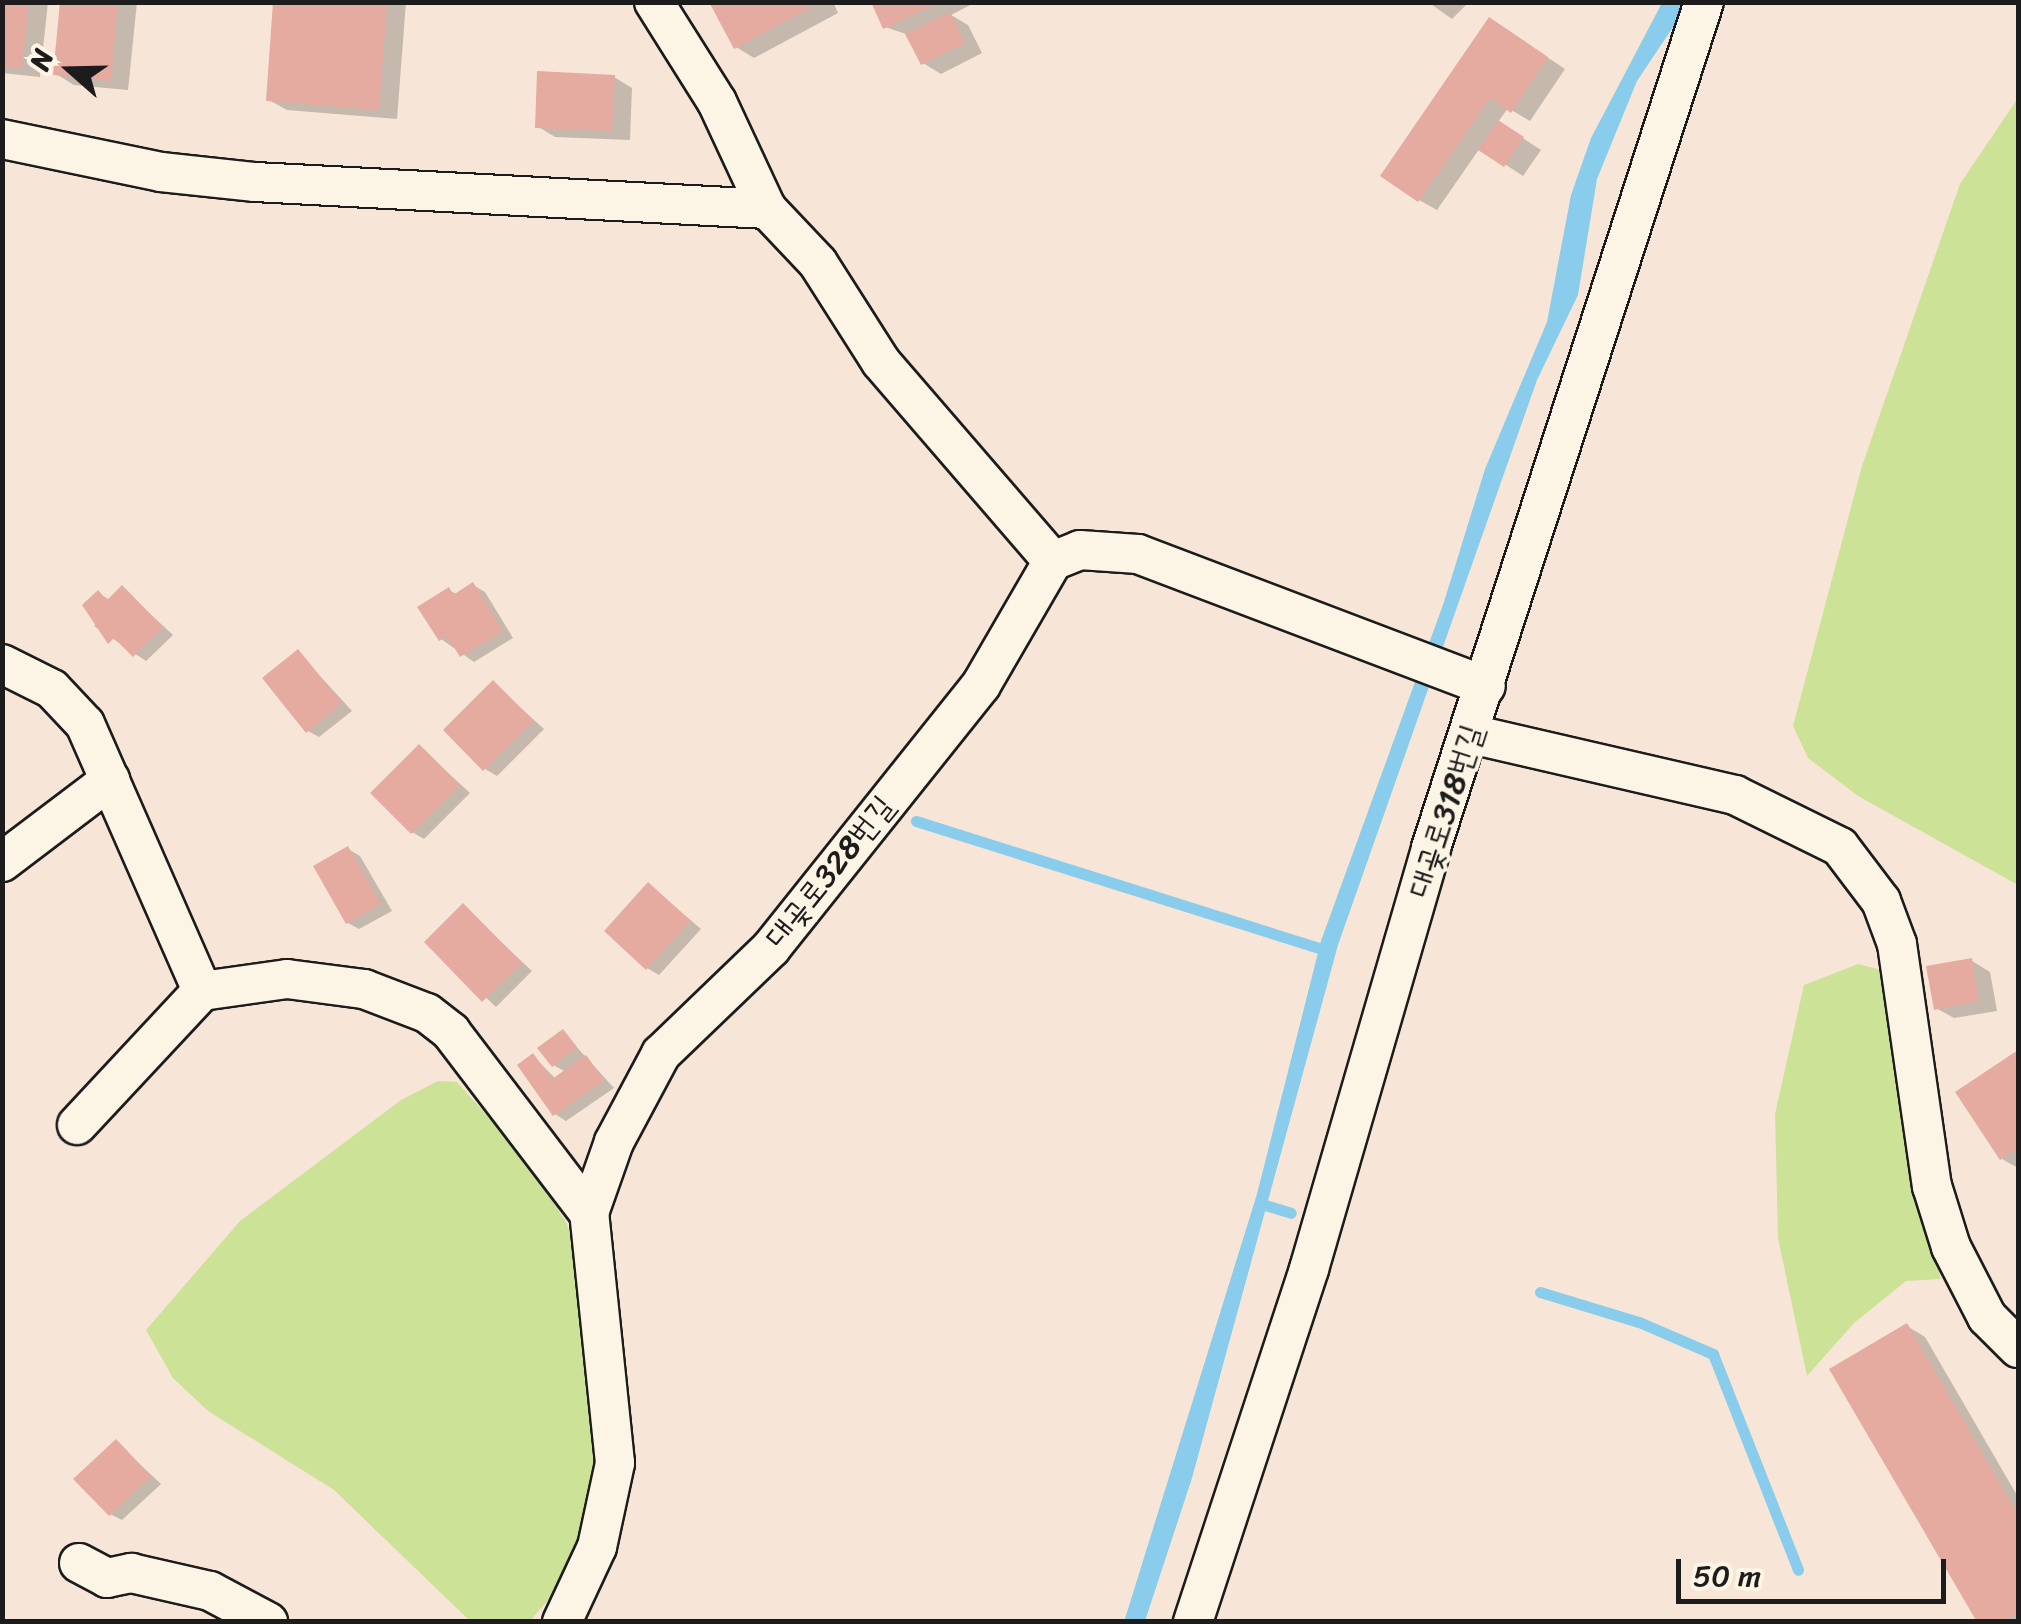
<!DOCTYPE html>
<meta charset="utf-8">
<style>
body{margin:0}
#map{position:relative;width:2021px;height:1624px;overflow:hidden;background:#f7e6d7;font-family:Sriracha,"Poor Story",sans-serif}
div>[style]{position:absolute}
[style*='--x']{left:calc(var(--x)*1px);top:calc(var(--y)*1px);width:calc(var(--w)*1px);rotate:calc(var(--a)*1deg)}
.green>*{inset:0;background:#cce297}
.water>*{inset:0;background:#8acceb}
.shadow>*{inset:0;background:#0003}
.stream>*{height:11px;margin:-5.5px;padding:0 5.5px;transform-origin:5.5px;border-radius:5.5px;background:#8acceb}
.building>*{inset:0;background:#e5aba1}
.roads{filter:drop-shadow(2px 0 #1c1c1c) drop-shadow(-2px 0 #1c1c1c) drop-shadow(0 2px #1c1c1c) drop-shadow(0 -2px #1c1c1c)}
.minor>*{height:38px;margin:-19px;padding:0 19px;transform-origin:19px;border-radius:19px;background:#fcf5e5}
span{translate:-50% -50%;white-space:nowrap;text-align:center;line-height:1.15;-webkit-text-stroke:8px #fcf5e5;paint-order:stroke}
.street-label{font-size:32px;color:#1c1c1c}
.frame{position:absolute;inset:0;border:5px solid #1c1c1c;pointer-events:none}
.north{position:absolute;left:20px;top:20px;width:100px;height:100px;-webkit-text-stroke:8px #fcf5e5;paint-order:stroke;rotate:290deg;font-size:28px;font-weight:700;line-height:40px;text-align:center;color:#1c1c1c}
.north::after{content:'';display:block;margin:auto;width:35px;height:45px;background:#1c1c1c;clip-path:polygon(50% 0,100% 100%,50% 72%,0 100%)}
.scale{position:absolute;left:1676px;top:1559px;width:270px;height:45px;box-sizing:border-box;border:5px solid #1c1c1c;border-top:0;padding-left:12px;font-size:30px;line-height:35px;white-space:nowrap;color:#1c1c1c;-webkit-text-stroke:8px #fcf5e5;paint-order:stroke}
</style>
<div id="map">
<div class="green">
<i style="clip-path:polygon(2018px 98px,2018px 885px,1858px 796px,1808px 758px,1793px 726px,1862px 466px,1960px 184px)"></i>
<i style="clip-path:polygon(1858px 964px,1878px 969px,1886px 987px,1904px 1129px,1941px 1279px,1906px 1281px,1854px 1323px,1807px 1376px,1778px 1238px,1775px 1114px,1804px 985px)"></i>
<i style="clip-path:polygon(438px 1081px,457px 1082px,530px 1164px,567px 1224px,583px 1280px,599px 1458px,580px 1544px,559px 1587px,530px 1621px,470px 1621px,334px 1490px,208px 1411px,173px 1378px,146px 1330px,240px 1221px,401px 1100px)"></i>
</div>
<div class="water">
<i style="clip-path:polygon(1662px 3px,1680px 3px,1681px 15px,1637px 81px,1597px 179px,1578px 295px,1537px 380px,1338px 945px,1192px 1478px,1145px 1621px,1124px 1622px,1257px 1194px,1321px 941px,1444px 602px,1485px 469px,1547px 322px,1571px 195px,1591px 138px)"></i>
</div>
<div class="shadow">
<i style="clip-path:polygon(2px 2px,48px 2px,40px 77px,2px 73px)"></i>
<i style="clip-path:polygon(63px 2px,137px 2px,128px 90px,74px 85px,56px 74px)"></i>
<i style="clip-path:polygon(276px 2px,406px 2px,397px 119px,287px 110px,269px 100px)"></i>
<i style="clip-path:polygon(712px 2px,833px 2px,838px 13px,754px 58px,736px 47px)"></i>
<i style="clip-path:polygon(874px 2px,976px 2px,951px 15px,968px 25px,982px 53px,941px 74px,923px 63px,909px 35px,885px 27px)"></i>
<i style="clip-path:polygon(1428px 2px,1469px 2px,1452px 19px)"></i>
<i style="clip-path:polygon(1508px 31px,1565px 69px,1530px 121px,1508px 108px,1498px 122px,1541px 150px,1523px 176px,1480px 148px,1437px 210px,1419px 200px)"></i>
<i style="clip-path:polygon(614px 77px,632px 88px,630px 140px,555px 137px,537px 126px)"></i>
<i style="clip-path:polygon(473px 585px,485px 592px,513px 638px,474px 662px,441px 639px,449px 590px,458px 595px)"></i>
<i style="clip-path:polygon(122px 588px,173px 635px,146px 661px,94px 626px,100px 620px,98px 593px,110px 600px)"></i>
<i style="clip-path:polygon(298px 652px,352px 711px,319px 737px,308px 731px)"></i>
<i style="clip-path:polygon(493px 683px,544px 729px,497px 776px,485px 769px)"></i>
<i style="clip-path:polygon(420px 747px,470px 793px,424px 839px,412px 832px)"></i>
<i style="clip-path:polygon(348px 849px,360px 856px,392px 911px,359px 929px,348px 923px)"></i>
<i style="clip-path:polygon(649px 885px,701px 929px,659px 975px,647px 968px)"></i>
<i style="clip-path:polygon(463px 906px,532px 971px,496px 1007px,427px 942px)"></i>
<i style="clip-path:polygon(1972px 961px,1990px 972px,1997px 1011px,1954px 1018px,1936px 1008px)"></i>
<i style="clip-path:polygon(563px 1032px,614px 1088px,566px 1121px,555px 1114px,533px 1056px,556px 1079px,566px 1072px,553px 1065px)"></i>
<i style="clip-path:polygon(2018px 1053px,2018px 1168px,2002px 1159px,1959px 1093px)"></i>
<i style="clip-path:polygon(1907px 1326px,1925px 1337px,2018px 1497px,2018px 1622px,1980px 1622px)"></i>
<i style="clip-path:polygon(116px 1442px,161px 1484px,122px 1520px,110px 1514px)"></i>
</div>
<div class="stream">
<i style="--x:916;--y:821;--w:430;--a:17.5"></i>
<i style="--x:1262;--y:1204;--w:30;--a:17"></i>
<i style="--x:1540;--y:1292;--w:103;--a:16.9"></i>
<i style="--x:1639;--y:1322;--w:81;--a:23.4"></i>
<i style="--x:1713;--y:1354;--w:232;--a:68.5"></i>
</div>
<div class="building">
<i style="clip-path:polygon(2px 2px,29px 2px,22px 68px,2px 66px)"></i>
<i style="clip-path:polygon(60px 2px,118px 2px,111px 81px,53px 75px)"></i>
<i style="clip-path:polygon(273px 2px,387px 2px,379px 110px,266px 101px)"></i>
<i style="clip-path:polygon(709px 2px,821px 2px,734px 49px)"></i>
<i style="clip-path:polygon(871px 2px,940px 2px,883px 29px)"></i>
<i style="clip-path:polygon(950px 12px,965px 43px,921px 65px,905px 34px)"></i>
<i style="clip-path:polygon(1489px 17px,1548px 57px,1511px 113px,1490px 98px,1418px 202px,1380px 176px)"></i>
<i style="clip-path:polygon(537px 71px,615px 75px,612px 131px,535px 128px)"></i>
<i style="clip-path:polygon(1498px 120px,1524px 137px,1504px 167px,1478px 150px)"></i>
<i style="clip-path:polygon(473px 582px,503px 631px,460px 657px,447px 636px,439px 641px,417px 607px,449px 587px,453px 595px)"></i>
<i style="clip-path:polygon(122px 585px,163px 627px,133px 657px,114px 638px,108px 644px,82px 605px,98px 590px,107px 600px)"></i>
<i style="clip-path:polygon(298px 649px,342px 703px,306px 733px,262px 678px)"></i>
<i style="clip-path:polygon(493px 680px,534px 721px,483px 771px,443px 730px)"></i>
<i style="clip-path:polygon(419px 744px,460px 785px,411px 834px,370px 793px)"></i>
<i style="clip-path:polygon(348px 846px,381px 904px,346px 924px,313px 866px)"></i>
<i style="clip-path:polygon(648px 882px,691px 921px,646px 970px,604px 931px)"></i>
<i style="clip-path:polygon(463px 903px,522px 963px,482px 1002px,424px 942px)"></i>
<i style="clip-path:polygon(1972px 958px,1979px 1001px,1934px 1010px,1926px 966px)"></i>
<i style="clip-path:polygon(563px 1029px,577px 1047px,552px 1067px,537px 1048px)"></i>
<i style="clip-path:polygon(2018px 1050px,2018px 1148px,2000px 1160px,1955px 1092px)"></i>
<i style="clip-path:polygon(533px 1053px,552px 1079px,586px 1055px,604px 1080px,553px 1116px,517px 1065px)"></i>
<i style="clip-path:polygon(1907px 1323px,2018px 1515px,2018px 1612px,2002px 1622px,1977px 1622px,1829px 1369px)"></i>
<i style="clip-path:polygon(116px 1439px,151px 1476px,109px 1516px,73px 1479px)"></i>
</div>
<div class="roads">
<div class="minor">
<i style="--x:654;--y:2;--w:118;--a:57.8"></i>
<i style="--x:717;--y:102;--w:118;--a:65"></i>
<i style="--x:2;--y:139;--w:162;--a:11.7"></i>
<i style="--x:161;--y:172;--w:95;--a:6.1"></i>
<i style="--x:255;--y:182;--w:513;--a:3.02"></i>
<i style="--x:767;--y:209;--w:74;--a:46.6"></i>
<i style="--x:818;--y:263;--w:117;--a:57.5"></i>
<i style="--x:881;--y:362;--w:263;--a:49.2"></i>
<i style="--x:2;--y:664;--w:56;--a:26.6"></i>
<i style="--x:52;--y:689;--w:48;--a:46.7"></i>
<i style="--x:85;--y:724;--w:292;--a:66.3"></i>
<i style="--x:202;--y:991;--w:86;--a:-8"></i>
<i style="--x:287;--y:979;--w:78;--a:7.4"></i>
<i style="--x:364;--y:989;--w:67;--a:20.9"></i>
<i style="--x:427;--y:1013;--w:31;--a:38"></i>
<i style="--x:451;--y:1032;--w:228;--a:52.7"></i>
<i style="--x:1471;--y:734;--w:271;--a:13"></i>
<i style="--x:1735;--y:795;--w:117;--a:26.3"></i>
<i style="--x:1840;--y:847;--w:68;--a:52.8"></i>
<i style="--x:1881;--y:901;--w:46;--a:69.6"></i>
<i style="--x:1897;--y:944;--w:245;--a:81.8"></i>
<i style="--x:1932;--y:1186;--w:64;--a:72.7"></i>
<i style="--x:1951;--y:1247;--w:79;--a:62.8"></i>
<i style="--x:1987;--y:1317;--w:44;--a:45"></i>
<i style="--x:2;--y:862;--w:136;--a:-37.2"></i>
<i style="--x:77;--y:1125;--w:183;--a:-47"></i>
<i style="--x:79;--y:1563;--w:32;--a:28"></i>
<i style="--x:107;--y:1578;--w:25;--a:-12"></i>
<i style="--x:131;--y:1573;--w:81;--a:12.8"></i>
<i style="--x:210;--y:1591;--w:66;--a:28.1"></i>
<i style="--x:562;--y:1622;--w:83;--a:-65"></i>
<i style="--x:597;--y:1547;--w:86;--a:-77.9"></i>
<i style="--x:615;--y:1463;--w:251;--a:-95.9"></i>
<i style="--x:589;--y:1213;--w:75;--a:-70.6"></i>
<i style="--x:614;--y:1142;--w:100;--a:-61.9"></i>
<i style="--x:661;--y:1054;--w:153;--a:-43.9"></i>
<i style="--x:771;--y:948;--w:337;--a:-51.4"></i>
<i style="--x:981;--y:685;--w:143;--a:-59.9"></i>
<i style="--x:1053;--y:561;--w:29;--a:-22"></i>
<i style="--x:1080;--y:550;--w:58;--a:3.9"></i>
<i style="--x:1138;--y:554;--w:372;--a:20.8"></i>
<i style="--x:1193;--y:1622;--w:372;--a:-71.8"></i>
<i style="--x:1309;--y:1269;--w:438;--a:-73.8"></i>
<i style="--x:1431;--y:848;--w:889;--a:-72.12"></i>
</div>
</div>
<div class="street-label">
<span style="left:1446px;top:811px;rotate:-72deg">대곶로318번길</span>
<span style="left:830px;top:872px;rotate:-51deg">대곶로328번길</span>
</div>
<div class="frame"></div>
<div class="north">N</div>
<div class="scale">50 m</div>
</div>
